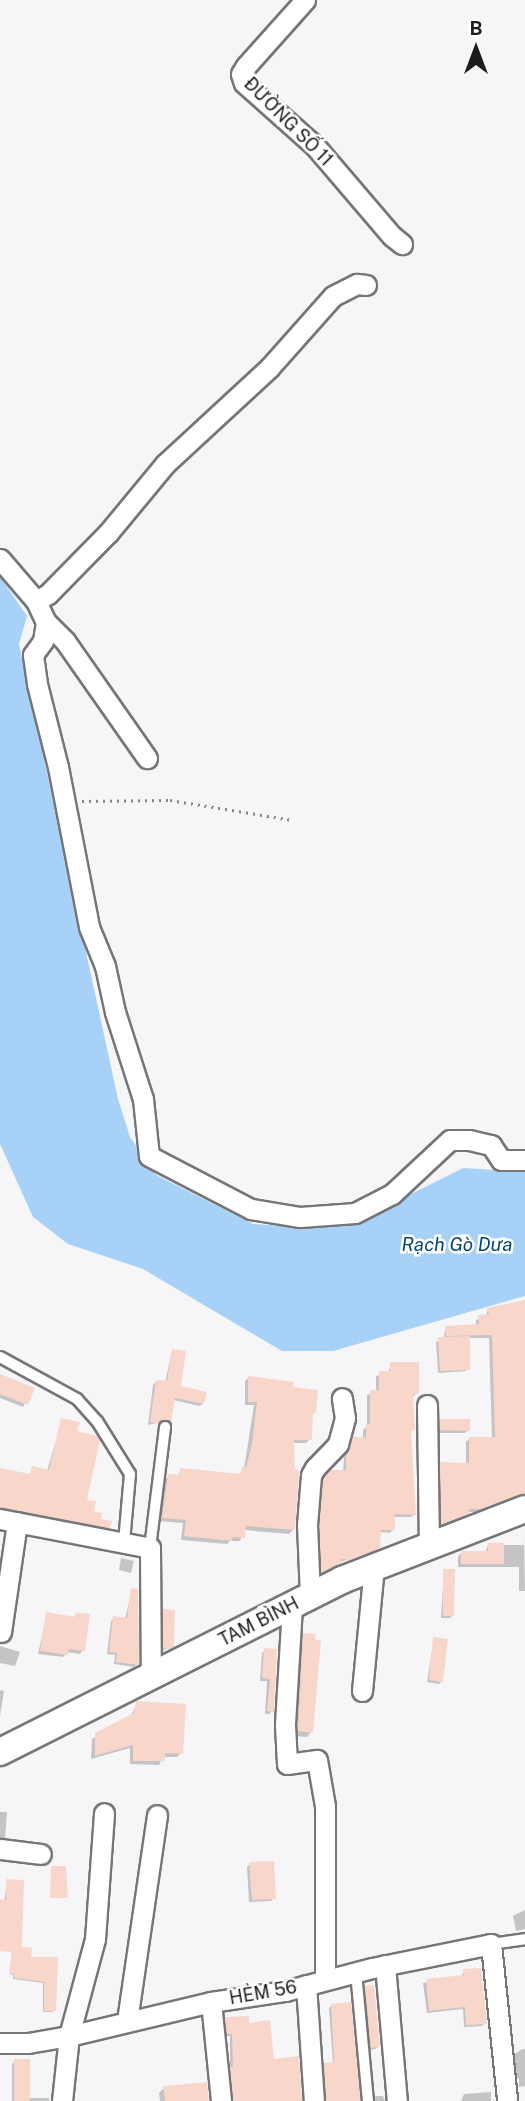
<!DOCTYPE html>
<meta charset="utf-8">
<style>
body{margin:0}
#map{position:relative;width:525px;height:2101px;overflow:hidden;background:#f6f6f9;font-family:"Public Sans",sans-serif}
div>[style]{position:absolute}
[style*='--x']{left:calc(var(--x)*1px);top:calc(var(--y)*1px);width:calc(var(--w)*1px);rotate:calc(var(--a)*1deg)}
.water>*{inset:0;background:#a8d1f8}
.shadow>*{inset:0;background:#0003}
.building>*{inset:0;background:#f8d6c9}
.path>*{height:2.5px;margin-top:-1.25px;transform-origin:0;background:repeating-linear-gradient(90deg,#858587 0 2px,transparent 0 7px)}
.roads{filter:drop-shadow(2px 0 #767679) drop-shadow(-2px 0 #767679) drop-shadow(0 2px #767679) drop-shadow(0 -2px #767679)}
.service>*{height:10px;margin:-5px;padding:0 5px;transform-origin:5px;border-radius:5px;background:#fff}
.minor>*{height:19px;margin:-9.5px;padding:0 9.5px;transform-origin:9.5px;border-radius:9.5px;background:#fff}
.secondary>*{height:26px;margin:-13px;padding:0 13px;transform-origin:13px;border-radius:13px;background:#fff}
span{translate:-50% -50%;white-space:nowrap;text-align:center;line-height:1.15;-webkit-text-stroke:5px #fff;paint-order:stroke}
.street-label{font-size:18px;color:#1d1d1e}
.water-label{font-size:19px;color:#024675;font-style:italic}
.north{position:absolute;left:441px;top:14px;width:70px;height:70px;-webkit-text-stroke:5px #fff;paint-order:stroke;rotate:0deg;font-size:19px;font-weight:700;line-height:28px;text-align:center;color:#1d1d1e}
.north::after{content:'';display:block;margin:auto;width:24px;height:32px;background:#1d1d1e;clip-path:polygon(50% 0,100% 100%,50% 72%,0 100%)}
</style>
<div id="map">
<div class="water">
<i style="clip-path:polygon(0 577px,27px 616px,19px 644px,118px 1099px,130px 1137px,156px 1175px,253px 1224px,297px 1227px,363px 1218px,463px 1168px,525px 1172px,525px 1296px,333px 1351px,282px 1351px,143px 1269px,68px 1244px,33px 1217px,0 1144px)"></i>
</div>
<div class="shadow">
<i style="clip-path:polygon(525px 1301px,525px 1498px,515px 1497px,476px 1512px,467px 1512px,463px 1517px,438px 1527px,437px 1468px,441px 1464px,466px 1464px,466px 1442px,470px 1438px,492px 1439px,489px 1338px,468px 1338px,466px 1371px,438px 1373px,436px 1342px,443px 1339px,446px 1327px,476px 1326px,476px 1320px,486px 1316px,488px 1309px)"></i>
<i style="clip-path:polygon(172px 1351px,179px 1387px,203px 1403px,200px 1406px,173px 1400px,167px 1425px,161px 1422px,148px 1425px,153px 1385px,156px 1382px,165px 1383px)"></i>
<i style="clip-path:polygon(391px 1364px,417px 1393px,412px 1397px,413px 1429px,410px 1433px,415px 1514px,411px 1517px,394px 1517px,393px 1529px,390px 1533px,379px 1532px,378px 1548px,375px 1551px,340px 1562px,318px 1575px,316px 1530px,320px 1484px,327px 1475px,343px 1472px,344px 1458px,349px 1443px,353px 1439px,363px 1439px,363px 1430px,367px 1426px,367px 1395px,376px 1392px,376px 1376px,388px 1373px)"></i>
<i style="clip-path:polygon(0 1376px,32px 1389px,23px 1407px,0 1398px)"></i>
<i style="clip-path:polygon(249px 1377px,291px 1389px,314px 1413px,311px 1416px,310px 1439px,306px 1443px,292px 1443px,293px 1530px,289px 1534px,244px 1530px,240px 1541px,230px 1541px,227px 1544px,181px 1540px,183px 1523px,159px 1521px,165px 1479px,169px 1476px,177px 1476px,181px 1470px,239px 1475px,244px 1469px,254px 1405px,245px 1405px,245px 1381px)"></i>
<i style="clip-path:polygon(62px 1420px,75px 1433px,85px 1501px,92px 1513px,109px 1527px,106px 1530px,0 1510px,0 1469px,29px 1476px,33px 1468px,47px 1471px)"></i>
<i style="clip-path:polygon(440px 1420px,468px 1430px,465px 1433px,437px 1433px)"></i>
<i style="clip-path:polygon(524px 1533px,525px 1591px,519px 1591px,519px 1567px,458px 1567px,458px 1557px,461px 1553px,485px 1553px,488px 1545px,524px 1545px)"></i>
<i style="clip-path:polygon(121px 1558px,134px 1561px,131px 1573px,119px 1570px)"></i>
<i style="clip-path:polygon(444px 1570px,453px 1615px,450px 1618px,441px 1618px)"></i>
<i style="clip-path:polygon(132px 1590px,137px 1664px,134px 1667px,114px 1664px,115px 1655px,107px 1654px,111px 1621px,114px 1618px,125px 1619px)"></i>
<i style="clip-path:polygon(163px 1611px,173px 1646px,161px 1651px,160px 1614px)"></i>
<i style="clip-path:polygon(47px 1614px,73px 1618px,77px 1614px,83px 1650px,80px 1654px,67px 1652px,63px 1657px,38px 1654px)"></i>
<i style="clip-path:polygon(303px 1635px,311px 1732px,307px 1737px,294px 1736px,298px 1640px)"></i>
<i style="clip-path:polygon(434px 1639px,442px 1681px,439px 1684px,427px 1682px)"></i>
<i style="clip-path:polygon(0 1646px,20px 1652px,15px 1666px,0 1663px)"></i>
<i style="clip-path:polygon(265px 1650px,275px 1650px,272px 1711px,269px 1714px,265px 1714px,267px 1681px,260px 1681px,262px 1653px)"></i>
<i style="clip-path:polygon(0 1690px,4px 1691px,0 1716px)"></i>
<i style="clip-path:polygon(137px 1703px,181px 1753px,177px 1757px,163px 1757px,159px 1765px,130px 1764px,130px 1748px,91px 1759px,92px 1739px,131px 1716px)"></i>
<i style="clip-path:polygon(0 1812px,7px 1812px,5px 1838px,0 1838px)"></i>
<i style="clip-path:polygon(250px 1864px,274px 1898px,271px 1901px,249px 1902px,247px 1867px)"></i>
<i style="clip-path:polygon(7px 1881px,22px 1919px,0 1914px,0 1901px,4px 1902px)"></i>
<i style="clip-path:polygon(525px 1910px,525px 1929px,516px 1931px,513px 1916px)"></i>
<i style="clip-path:polygon(12px 1950px,29px 1959px,56px 1959px,53px 2012px,43px 2012px,43px 1983px,13px 1979px,13px 1975px,10px 1974px)"></i>
<i style="clip-path:polygon(464px 1971px,485px 2023px,482px 2026px,464px 2027px,463px 2009px,427px 2013px,423px 1983px,461px 1977px)"></i>
<i style="clip-path:polygon(366px 1988px,378px 2047px,375px 2049px,368px 2050px,363px 1990px)"></i>
<i style="clip-path:polygon(332px 2005px,359px 2101px,324px 2101px,322px 2067px,333px 2064px,329px 2008px)"></i>
<i style="clip-path:polygon(226px 2018px,247px 2025px,300px 2101px,272px 2101px,270px 2085px,230px 2089px,230px 2036px,225px 2036px)"></i>
<i style="clip-path:polygon(522px 2049px,525px 2049px,525px 2086px,519px 2087px,519px 2078px,512px 2079px,510px 2058px)"></i>
<i style="clip-path:polygon(15px 2061px,29px 2098px,49px 2098px,49px 2101px,12px 2101px,12px 2064px)"></i>
<i style="clip-path:polygon(164px 2088px,208px 2101px,160px 2101px,159px 2093px)"></i>
<i style="clip-path:polygon(491px 2092px,491px 2101px,461px 2101px,464px 2094px)"></i>
<i style="clip-path:polygon(376px 2096px,383px 2096px,385px 2101px,372px 2101px)"></i>
</div>
<div class="building">
<i style="clip-path:polygon(525px 1300px,525px 1494px,481px 1509px,469px 1509px,469px 1514px,441px 1525px,440px 1462px,469px 1463px,469px 1437px,495px 1437px,492px 1335px,446px 1336px,445px 1326px,479px 1324px,478px 1315px,489px 1314px,487px 1308px)"></i>
<i style="clip-path:polygon(470px 1336px,470px 1370px,440px 1371px,438px 1337px)"></i>
<i style="clip-path:polygon(172px 1349px,186px 1351px,181px 1386px,207px 1392px,204px 1404px,175px 1398px,171px 1423px,165px 1420px,159px 1424px,150px 1422px,156px 1380px,167px 1381px)"></i>
<i style="clip-path:polygon(390px 1362px,419px 1362px,419px 1394px,413px 1394px,415px 1430px,411px 1430px,416px 1515px,395px 1514px,395px 1530px,381px 1530px,380px 1548px,350px 1560px,341px 1559px,341px 1563px,321px 1573px,319px 1525px,323px 1479px,330px 1470px,346px 1470px,346px 1453px,353px 1437px,366px 1438px,366px 1424px,370px 1424px,370px 1390px,379px 1390px,379px 1371px,390px 1371px)"></i>
<i style="clip-path:polygon(0 1374px,35px 1388px,28px 1405px,0 1394px)"></i>
<i style="clip-path:polygon(248px 1376px,294px 1382px,293px 1387px,318px 1390px,316px 1413px,313px 1413px,312px 1440px,294px 1440px,295px 1468px,299px 1472px,295px 1530px,246px 1526px,245px 1538px,233px 1537px,232px 1541px,184px 1536px,186px 1520px,162px 1518px,168px 1474px,179px 1475px,180px 1468px,241px 1474px,242px 1467px,246px 1467px,252px 1444px,257px 1402px,248px 1402px)"></i>
<i style="clip-path:polygon(61px 1418px,80px 1422px,77px 1431px,97px 1436px,100px 1440px,87px 1500px,96px 1501px,94px 1512px,102px 1513px,101px 1519px,112px 1521px,110px 1528px,0 1507px,0 1468px,30px 1474px,32px 1466px,49px 1470px)"></i>
<i style="clip-path:polygon(439px 1419px,470px 1419px,470px 1431px,440px 1430px)"></i>
<i style="clip-path:polygon(488px 1543px,504px 1543px,504px 1564px,461px 1564px,461px 1551px,488px 1551px)"></i>
<i style="clip-path:polygon(443px 1569px,455px 1569px,454px 1616px,443px 1616px)"></i>
<i style="clip-path:polygon(131px 1588px,138px 1589px,139px 1665px,116px 1662px,117px 1653px,109px 1652px,113px 1616px,127px 1618px)"></i>
<i style="clip-path:polygon(163px 1609px,175px 1610px,174px 1647px,170px 1649px,163px 1648px)"></i>
<i style="clip-path:polygon(46px 1612px,75px 1617px,76px 1613px,90px 1614px,85px 1651px,69px 1649px,68px 1655px,40px 1651px)"></i>
<i style="clip-path:polygon(303px 1633px,316px 1634px,315px 1640px,321px 1640px,313px 1733px,298px 1731px)"></i>
<i style="clip-path:polygon(433px 1637px,448px 1639px,443px 1682px,429px 1680px)"></i>
<i style="clip-path:polygon(264px 1648px,277px 1649px,274px 1712px,267px 1711px,270px 1679px,262px 1678px)"></i>
<i style="clip-path:polygon(136px 1701px,186px 1704px,183px 1754px,165px 1753px,165px 1761px,133px 1761px,133px 1745px,95px 1756px,95px 1733px,134px 1713px)"></i>
<i style="clip-path:polygon(274px 1861px,276px 1899px,252px 1900px,249px 1862px)"></i>
<i style="clip-path:polygon(51px 1866px,66px 1866px,68px 1898px,50px 1898px)"></i>
<i style="clip-path:polygon(6px 1879px,24px 1880px,22px 1947px,32px 1948px,31px 1957px,58px 1957px,56px 2011px,44px 2011px,44px 1982px,14px 1978px,14px 1974px,9px 1973px,12px 1952px,0 1951px,0 1899px,6px 1900px)"></i>
<i style="clip-path:polygon(481px 1968px,487px 2024px,466px 2025px,465px 2007px,429px 2011px,426px 1979px,464px 1975px,463px 1969px)"></i>
<i style="clip-path:polygon(374px 1985px,380px 2047px,371px 2048px,365px 1986px)"></i>
<i style="clip-path:polygon(351px 2002px,361px 2101px,326px 2101px,324px 2063px,334px 2062px,331px 2004px)"></i>
<i style="clip-path:polygon(249px 2016px,249px 2023px,270px 2020px,274px 2059px,299px 2056px,302px 2101px,233px 2101px,230px 2067px,233px 2067px,232px 2034px,227px 2034px,225px 2017px)"></i>
<i style="clip-path:polygon(14px 2059px,30px 2059px,30px 2101px,14px 2101px)"></i>
<i style="clip-path:polygon(207px 2082px,209px 2101px,165px 2101px,163px 2086px)"></i>
</div>
<div class="path">
<i style="--x:82;--y:801;--w:88;--a:-0.7"></i>
<i style="--x:170;--y:800;--w:124;--a:9.3"></i>
</div>
<div class="roads">
<div class="service">
<i style="--x:0;--y:1357;--w:88;--a:28.6"></i>
<i style="--x:77;--y:1399;--w:30;--a:48"></i>
<i style="--x:97;--y:1421;--w:62;--a:58.1"></i>
<i style="--x:130;--y:1474;--w:69;--a:95"></i>
<i style="--x:150;--y:1548;--w:122;--a:-82.9"></i>
<i style="--x:491;--y:1944;--w:34;--a:-8"></i>
<i style="--x:356;--y:1972;--w:130;--a:84.7"></i>
</div>
<div class="minor">
<i style="--x:305;--y:0;--w:89;--a:131.8"></i>
<i style="--x:246;--y:66;--w:9;--a:122"></i>
<i style="--x:241;--y:74;--w:9;--a:72"></i>
<i style="--x:244;--y:83;--w:95;--a:41.6"></i>
<i style="--x:315;--y:146;--w:118;--a:49.5"></i>
<i style="--x:392;--y:236;--w:13;--a:39"></i>
<i style="--x:0;--y:559;--w:55;--a:49.4"></i>
<i style="--x:36;--y:601;--w:14;--a:-30"></i>
<i style="--x:48;--y:594;--w:86;--a:-45.5"></i>
<i style="--x:108;--y:533;--w:89;--a:-50.4"></i>
<i style="--x:165;--y:464;--w:142;--a:-42.7"></i>
<i style="--x:269;--y:368;--w:96;--a:-48.4"></i>
<i style="--x:333;--y:296;--w:27;--a:-27"></i>
<i style="--x:357;--y:284;--w:9;--a:6"></i>
<i style="--x:36;--y:601;--w:23;--a:65"></i>
<i style="--x:46;--y:622;--w:19;--a:99"></i>
<i style="--x:43;--y:641;--w:17;--a:126"></i>
<i style="--x:33;--y:655;--w:29;--a:82"></i>
<i style="--x:37;--y:684;--w:86;--a:75.8"></i>
<i style="--x:58;--y:767;--w:163;--a:79"></i>
<i style="--x:89;--y:927;--w:42;--a:67.7"></i>
<i style="--x:105;--y:966;--w:47;--a:77.7"></i>
<i style="--x:115;--y:1012;--w:91;--a:72.2"></i>
<i style="--x:143;--y:1099;--w:57;--a:84"></i>
<i style="--x:149;--y:1156;--w:115;--a:27.5"></i>
<i style="--x:251;--y:1209;--w:50;--a:9.3"></i>
<i style="--x:300;--y:1217;--w:55;--a:-4.2"></i>
<i style="--x:355;--y:1213;--w:42;--a:-27.2"></i>
<i style="--x:392;--y:1194;--w:79;--a:-43"></i>
<i style="--x:450;--y:1140;--w:19;--a:0"></i>
<i style="--x:469;--y:1140;--w:23;--a:13"></i>
<i style="--x:491;--y:1145;--w:18;--a:56"></i>
<i style="--x:501;--y:1160;--w:24;--a:0"></i>
<i style="--x:46;--y:622;--w:27;--a:45"></i>
<i style="--x:65;--y:641;--w:143;--a:55"></i>
<i style="--x:427;--y:1405;--w:141;--a:89.2"></i>
<i style="--x:0;--y:1519;--w:153;--a:10.9"></i>
<i style="--x:150;--y:1548;--w:128;--a:89.6"></i>
<i style="--x:310;--y:1596;--w:71;--a:-92.4"></i>
<i style="--x:307;--y:1525;--w:50;--a:-85.4"></i>
<i style="--x:311;--y:1475;--w:8;--a:-60"></i>
<i style="--x:315;--y:1468;--w:33;--a:-46"></i>
<i style="--x:338;--y:1444;--w:27;--a:-75"></i>
<i style="--x:345;--y:1418;--w:20;--a:-99"></i>
<i style="--x:292;--y:1606;--w:119;--a:93.4"></i>
<i style="--x:285;--y:1725;--w:39;--a:87"></i>
<i style="--x:287;--y:1764;--w:30;--a:-8"></i>
<i style="--x:317;--y:1760;--w:47;--a:80.1"></i>
<i style="--x:325;--y:1806;--w:173;--a:90"></i>
<i style="--x:1;--y:1632;--w:111;--a:-81.7"></i>
<i style="--x:362;--y:1691;--w:126;--a:-84.5"></i>
<i style="--x:0;--y:1849;--w:41;--a:7"></i>
<i style="--x:385;--y:1965;--w:137;--a:85"></i>
<i style="--x:306;--y:1985;--w:116;--a:86.1"></i>
<i style="--x:211;--y:2002;--w:100;--a:84.2"></i>
<i style="--x:127;--y:2021;--w:208;--a:-81.7"></i>
<i style="--x:0;--y:2043;--w:28;--a:0"></i>
<i style="--x:28;--y:2043;--w:42;--a:-9.7"></i>
<i style="--x:69;--y:2036;--w:146;--a:-13.5"></i>
<i style="--x:211;--y:2002;--w:75;--a:-8.5"></i>
<i style="--x:285;--y:1991;--w:90;--a:-14.8"></i>
<i style="--x:372;--y:1968;--w:121;--a:-11.4"></i>
<i style="--x:491;--y:1944;--w:156;--a:84.1"></i>
<i style="--x:62;--y:2101;--w:65;--a:-83.9"></i>
<i style="--x:69;--y:2036;--w:100;--a:-75"></i>
<i style="--x:95;--y:1939;--w:126;--a:-85.9"></i>
</div>
<div class="secondary">
<i style="--x:0;--y:1752;--w:383;--a:-26.7"></i>
<i style="--x:342;--y:1580;--w:196;--a:-21.2"></i>
</div>
</div>
<div class="street-label">
<span style="left:288px;top:122px;rotate:45deg">ĐƯỜNG SỐ 11</span>
<span style="left:259px;top:1622px;rotate:-27deg">TAM BÌNH</span>
<span style="left:263px;top:1993px;rotate:-10deg">HẺM 56</span>
</div>
<div class="water-label">
<span style="left:457px;top:1245px">Rạch Gò Dưa</span>
</div>
<div class="north">B</div>
</div>
